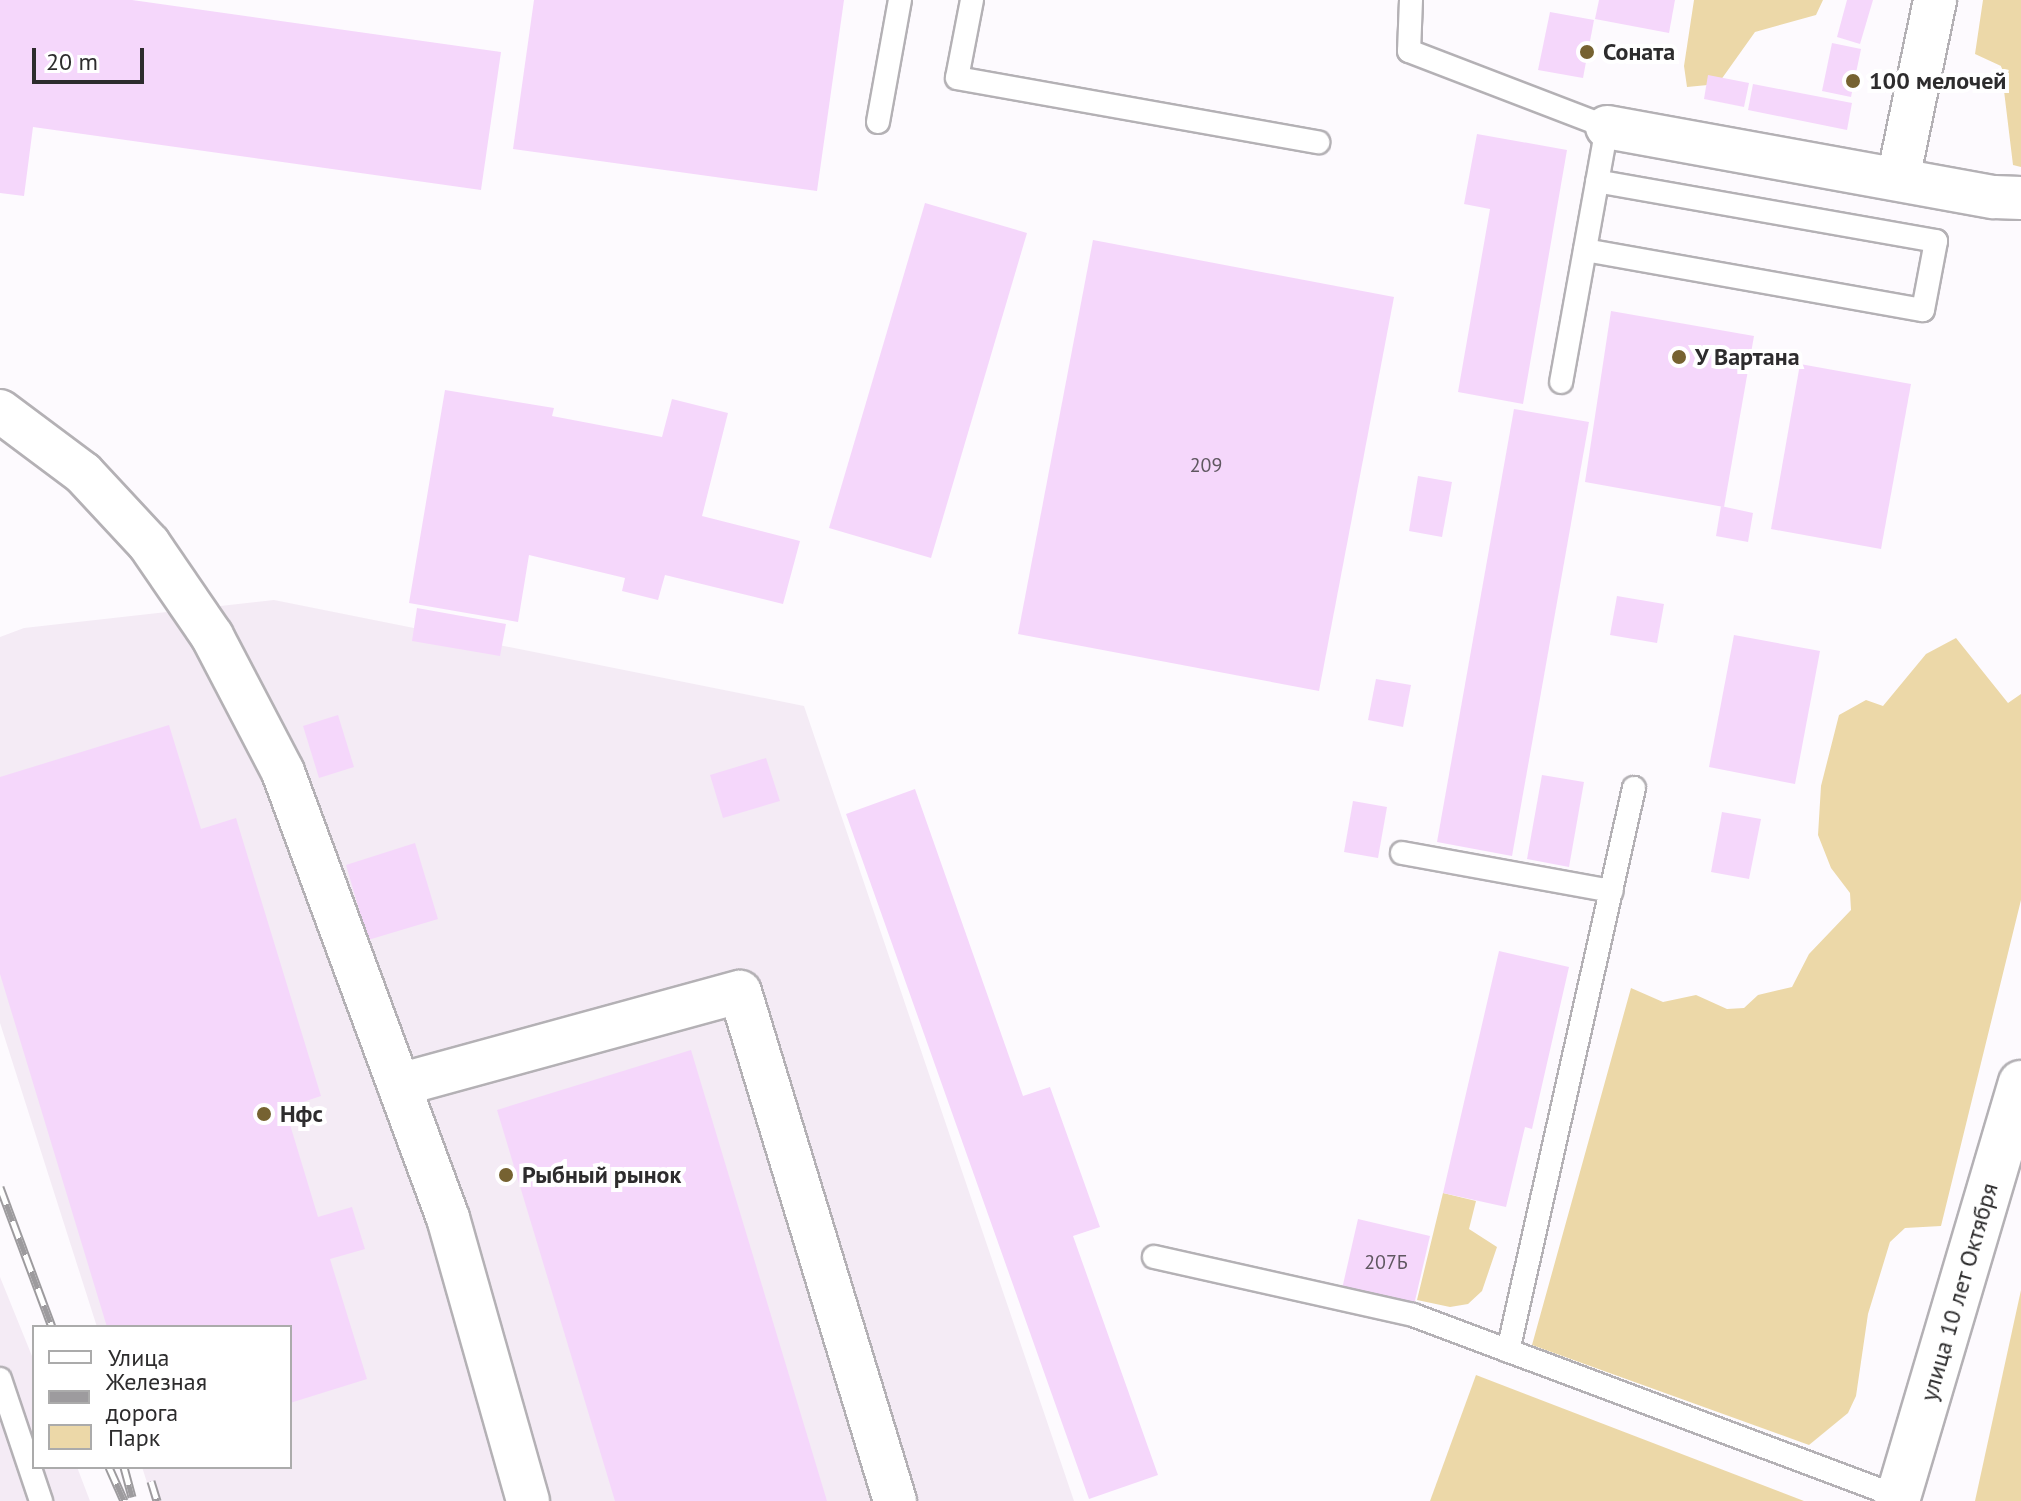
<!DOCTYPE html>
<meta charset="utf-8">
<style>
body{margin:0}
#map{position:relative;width:2021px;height:1501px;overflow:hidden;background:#fdfafe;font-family:"PT Sans",sans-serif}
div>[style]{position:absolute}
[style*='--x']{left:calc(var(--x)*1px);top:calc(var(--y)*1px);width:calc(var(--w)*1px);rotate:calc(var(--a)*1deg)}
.built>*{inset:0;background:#f4ebf5}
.green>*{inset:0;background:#ecd8a8}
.building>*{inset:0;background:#f5d7fb}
.roads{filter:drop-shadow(2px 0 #b4b1b5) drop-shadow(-2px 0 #b4b1b5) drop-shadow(0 2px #b4b1b5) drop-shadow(0 -2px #b4b1b5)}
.lane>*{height:22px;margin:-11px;padding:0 11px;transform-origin:11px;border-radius:11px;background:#fff}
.street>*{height:42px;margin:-21px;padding:0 21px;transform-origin:21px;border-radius:21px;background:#fff}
.primary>*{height:44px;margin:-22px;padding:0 22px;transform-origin:22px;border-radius:22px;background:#fff}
.rail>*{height:9px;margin-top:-4.5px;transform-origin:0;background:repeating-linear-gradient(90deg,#fff 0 18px,#9d9b9e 0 36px);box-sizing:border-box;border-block:2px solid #9d9b9e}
.dots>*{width:22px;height:22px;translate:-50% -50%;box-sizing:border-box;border:4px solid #fff;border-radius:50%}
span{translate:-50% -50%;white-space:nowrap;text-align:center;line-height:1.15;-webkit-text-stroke:8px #fff;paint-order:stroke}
.number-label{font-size:20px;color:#5f5760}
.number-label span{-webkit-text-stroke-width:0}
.poi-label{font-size:24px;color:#2d2c2d;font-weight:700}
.left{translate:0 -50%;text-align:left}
.street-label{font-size:24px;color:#2d2c2d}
.legend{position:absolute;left:32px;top:1325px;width:260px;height:144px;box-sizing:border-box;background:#fff;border:2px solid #ababab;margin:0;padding:10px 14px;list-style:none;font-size:24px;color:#2d2c2d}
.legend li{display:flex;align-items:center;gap:16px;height:40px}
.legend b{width:40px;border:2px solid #ababab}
.scale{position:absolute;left:32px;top:48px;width:112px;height:36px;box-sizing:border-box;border:4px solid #2d2c2d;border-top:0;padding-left:10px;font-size:24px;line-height:28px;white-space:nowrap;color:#2d2c2d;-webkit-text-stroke:6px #fff;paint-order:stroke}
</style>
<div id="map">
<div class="built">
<i style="clip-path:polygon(274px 600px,804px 706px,1074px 1501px,153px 1501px,142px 1467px,290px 1467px,290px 1327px,97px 1327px,0 1023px,0 637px,24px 628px)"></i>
<i style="clip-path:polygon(0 1277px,34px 1361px,34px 1467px,77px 1467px,90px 1501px,0 1501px)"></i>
</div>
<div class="green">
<i style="clip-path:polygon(1694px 0,1823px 0,1816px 15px,1755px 32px,1718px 84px,1687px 87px,1684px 66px)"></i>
<i style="clip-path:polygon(1983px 0,2021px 0,2021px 167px,2013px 165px,2001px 66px,1975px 54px)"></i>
<i style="clip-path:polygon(1956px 638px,2008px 703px,2021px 694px,2021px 900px,1941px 1226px,1905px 1228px,1890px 1242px,1868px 1314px,1856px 1396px,1848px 1413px,1809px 1445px,1532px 1345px,1631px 988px,1663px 1002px,1696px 995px,1727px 1009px,1744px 1008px,1758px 995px,1792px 987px,1809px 954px,1851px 910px,1850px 893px,1831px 868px,1818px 835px,1821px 786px,1839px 715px,1866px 700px,1883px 706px,1926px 654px)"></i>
<i style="clip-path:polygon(1443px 1193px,1476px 1201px,1469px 1229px,1497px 1247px,1482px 1291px,1468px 1304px,1450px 1307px,1417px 1300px)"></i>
<i style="clip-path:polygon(2021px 1290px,2021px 1501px,1975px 1501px)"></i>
<i style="clip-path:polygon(1476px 1375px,1804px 1501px,1430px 1501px)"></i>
</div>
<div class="building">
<i style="clip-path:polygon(0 0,132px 0,501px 52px,481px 190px,33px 127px,24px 196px,0 193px)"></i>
<i style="clip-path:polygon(534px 0,844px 0,817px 191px,513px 149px)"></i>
<i style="clip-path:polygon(1599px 0,1675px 0,1669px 33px,1595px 19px)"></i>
<i style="clip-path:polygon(1847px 0,1873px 0,1860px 44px,1837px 37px)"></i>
<i style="clip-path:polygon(1550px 12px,1594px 20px,1583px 78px,1538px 70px)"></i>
<i style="clip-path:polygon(1832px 43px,1861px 49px,1851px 97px,1822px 91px)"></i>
<i style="clip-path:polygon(1708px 75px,1749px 83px,1744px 107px,1704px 99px)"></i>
<i style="clip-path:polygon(1753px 84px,1852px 103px,1847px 130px,1748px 110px)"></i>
<i style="clip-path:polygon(1477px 134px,1567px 150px,1523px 404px,1458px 392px,1490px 209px,1464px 204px)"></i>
<i style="clip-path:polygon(925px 203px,1027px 233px,931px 558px,829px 528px)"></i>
<i style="clip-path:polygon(1093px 240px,1394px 297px,1319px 691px,1018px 634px)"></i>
<i style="clip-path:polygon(1611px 311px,1754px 336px,1724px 507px,1585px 482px)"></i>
<i style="clip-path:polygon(1800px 364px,1911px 384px,1881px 549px,1771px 529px)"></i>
<i style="clip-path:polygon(445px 390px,554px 408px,552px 416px,662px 437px,672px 399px,728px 413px,702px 516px,800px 541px,783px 604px,665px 575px,658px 600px,622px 591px,625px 578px,529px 555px,518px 622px,409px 603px)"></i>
<i style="clip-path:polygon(1514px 409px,1589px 422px,1512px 856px,1437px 842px)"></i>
<i style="clip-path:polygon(1418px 476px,1452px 482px,1442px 537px,1409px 531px)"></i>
<i style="clip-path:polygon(1721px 506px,1753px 513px,1748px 542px,1716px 536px)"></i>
<i style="clip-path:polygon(1617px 596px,1664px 604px,1657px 643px,1610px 635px)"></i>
<i style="clip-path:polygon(417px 608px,506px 624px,500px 656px,412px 641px)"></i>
<i style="clip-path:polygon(1734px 635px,1820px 651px,1795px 784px,1709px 767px)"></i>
<i style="clip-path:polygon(1376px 679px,1411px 685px,1403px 727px,1368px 720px)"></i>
<i style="clip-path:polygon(338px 715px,354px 767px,319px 778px,303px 726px)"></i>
<i style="clip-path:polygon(169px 725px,201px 829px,236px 818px,321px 1096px,285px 1108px,318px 1217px,352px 1207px,365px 1249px,330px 1259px,367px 1379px,290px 1403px,290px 1327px,107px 1327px,0 974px,0 777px)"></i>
<i style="clip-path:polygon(766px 758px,780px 801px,723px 818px,710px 775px)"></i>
<i style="clip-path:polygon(1542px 775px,1584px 782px,1569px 867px,1527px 859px)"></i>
<i style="clip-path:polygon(915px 789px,1023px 1096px,1050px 1087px,1100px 1227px,1073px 1236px,1158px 1475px,1089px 1499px,846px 814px)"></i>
<i style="clip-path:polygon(1353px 801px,1387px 807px,1378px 858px,1344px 852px)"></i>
<i style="clip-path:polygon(1722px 812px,1761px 819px,1749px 879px,1711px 872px)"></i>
<i style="clip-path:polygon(415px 843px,438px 919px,368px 940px,346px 865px)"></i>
<i style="clip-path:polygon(1499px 951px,1569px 967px,1532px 1129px,1525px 1127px,1506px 1207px,1443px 1193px)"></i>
<i style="clip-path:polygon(691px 1050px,827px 1501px,615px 1501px,497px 1110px)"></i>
<i style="clip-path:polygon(1358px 1219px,1430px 1236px,1414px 1305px,1342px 1289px)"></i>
</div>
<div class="roads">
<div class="lane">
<i style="--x:972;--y:0;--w:79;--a:100.9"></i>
<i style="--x:957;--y:78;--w:367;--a:10.1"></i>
<i style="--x:1411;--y:0;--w:51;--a:92.2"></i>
<i style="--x:1409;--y:51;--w:212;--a:21"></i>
<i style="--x:1607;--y:127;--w:259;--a:100.2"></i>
<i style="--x:878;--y:122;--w:124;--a:-79.8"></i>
<i style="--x:1585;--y:250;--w:343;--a:10.1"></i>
<i style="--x:1923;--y:310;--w:70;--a:-79.3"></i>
<i style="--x:1936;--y:241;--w:344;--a:-170"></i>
<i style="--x:1402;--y:853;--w:213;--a:10.3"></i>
<i style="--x:1154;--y:1257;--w:265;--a:12.6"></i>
<i style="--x:1413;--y:1315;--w:519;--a:20.53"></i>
<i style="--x:1508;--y:1351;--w:577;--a:-77.39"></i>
<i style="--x:0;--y:1379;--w:129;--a:71.4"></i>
</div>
<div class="street">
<i style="--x:1607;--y:127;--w:393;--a:10.3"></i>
<i style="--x:1994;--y:197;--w:27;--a:2"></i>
<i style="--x:1898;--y:179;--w:183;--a:-78.3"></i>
<i style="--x:0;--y:411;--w:104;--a:36.8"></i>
<i style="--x:83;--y:473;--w:97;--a:47.1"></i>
<i style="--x:149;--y:544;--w:112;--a:55.6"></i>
<i style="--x:212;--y:636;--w:153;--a:62.4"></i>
<i style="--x:283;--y:772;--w:476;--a:69.7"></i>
<i style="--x:448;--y:1218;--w:294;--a:74.2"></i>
<i style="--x:399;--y:1085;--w:353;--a:-15.3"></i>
<i style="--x:740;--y:992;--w:532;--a:73.06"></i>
</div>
<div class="primary">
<i style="--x:1897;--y:1501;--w:436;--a:-73.5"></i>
</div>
</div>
<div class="rail">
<i style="--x:0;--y:1187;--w:149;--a:69.6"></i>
<i style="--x:109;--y:1467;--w:37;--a:66"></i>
<i style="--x:124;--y:1467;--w:31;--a:75"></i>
<i style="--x:151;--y:1481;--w:21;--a:73"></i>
</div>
<div class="dots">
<i style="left:1587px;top:52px;background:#766231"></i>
<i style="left:1853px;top:81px;background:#766231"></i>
<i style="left:1679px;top:357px;background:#766231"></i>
<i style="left:264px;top:1114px;background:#766231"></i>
<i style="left:506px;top:1175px;background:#766231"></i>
</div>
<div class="number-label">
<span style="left:1206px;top:465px">209</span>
<span style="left:1386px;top:1262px">207Б</span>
</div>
<div class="poi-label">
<span class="left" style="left:1603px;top:52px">Соната</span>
<span class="left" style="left:1869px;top:81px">100 мелочей</span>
<span class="left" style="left:1695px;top:357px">У Вартана</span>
<span class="left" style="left:280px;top:1114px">Нфс</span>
<span class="left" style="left:522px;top:1175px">Рыбный рынок</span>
</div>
<div class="street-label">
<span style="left:1959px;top:1292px;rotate:-74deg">улица 10 лет Октября</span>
</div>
<ul class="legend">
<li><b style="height:10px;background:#fff"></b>Улица</li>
<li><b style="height:10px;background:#9d9b9e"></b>Железная дорога</li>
<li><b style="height:22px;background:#ecd8a8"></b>Парк</li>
</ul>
<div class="scale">20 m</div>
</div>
